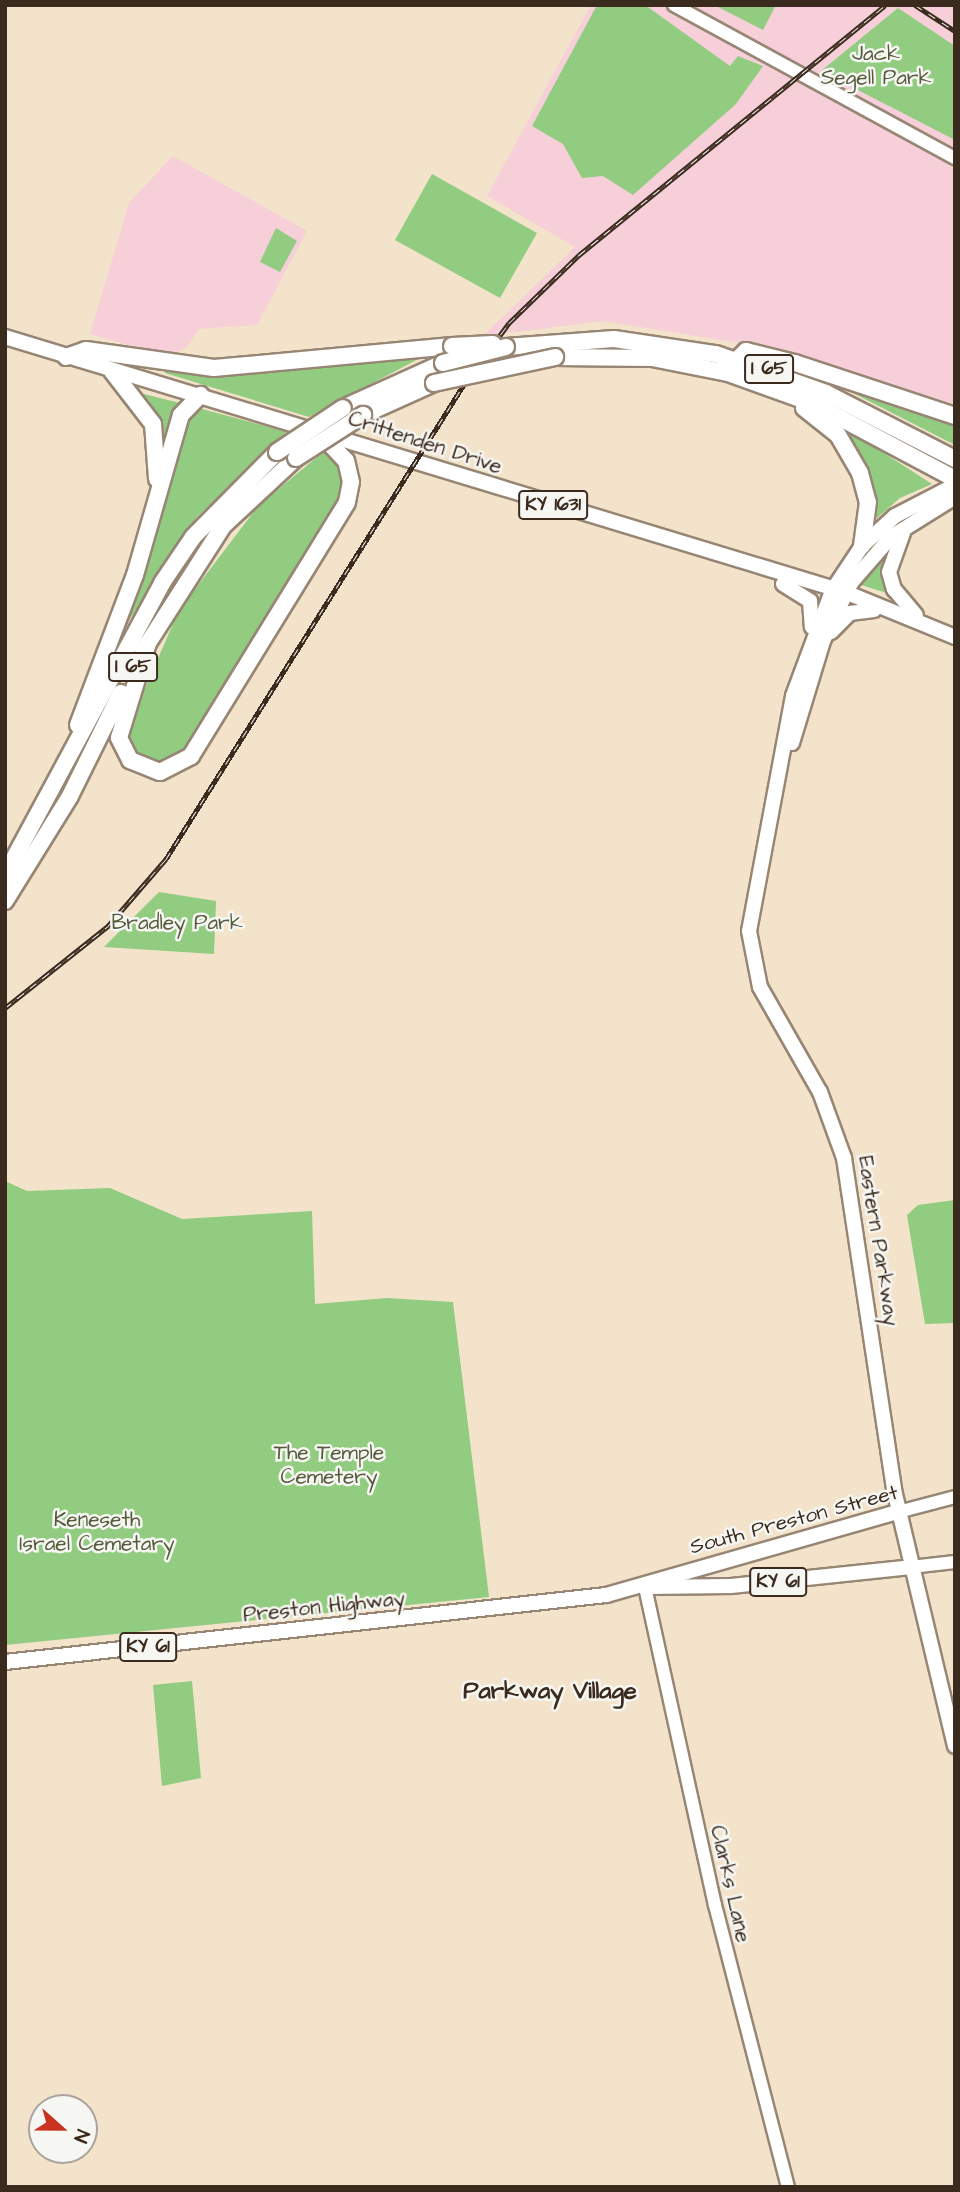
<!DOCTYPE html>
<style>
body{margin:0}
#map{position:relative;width:960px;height:2192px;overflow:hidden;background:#f3e3cb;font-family:"Architects Daughter",sans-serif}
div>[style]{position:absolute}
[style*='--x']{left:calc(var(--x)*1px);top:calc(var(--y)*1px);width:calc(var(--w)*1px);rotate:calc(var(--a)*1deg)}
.built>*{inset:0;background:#f6cfd9}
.green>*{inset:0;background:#91cc80}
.roads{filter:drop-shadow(2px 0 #978674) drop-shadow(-2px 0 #978674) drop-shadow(0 2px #978674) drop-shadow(0 -2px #978674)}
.secondary>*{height:12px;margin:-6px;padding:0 6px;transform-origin:6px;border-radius:6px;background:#fff}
.primary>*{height:14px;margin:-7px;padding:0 7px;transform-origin:7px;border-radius:7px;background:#fff}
.highway>*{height:16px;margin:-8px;padding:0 8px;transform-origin:8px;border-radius:8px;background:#fff}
.rail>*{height:5px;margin-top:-2.5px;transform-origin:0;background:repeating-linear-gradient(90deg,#f6f6f2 0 8px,#3b2a1e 0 16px);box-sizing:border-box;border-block:2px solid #3b2a1e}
.bridges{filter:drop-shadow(2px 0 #978674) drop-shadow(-2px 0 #978674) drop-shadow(0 2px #978674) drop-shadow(0 -2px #978674)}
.highway-bridge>*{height:16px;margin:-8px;padding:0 8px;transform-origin:8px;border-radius:8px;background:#fff}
span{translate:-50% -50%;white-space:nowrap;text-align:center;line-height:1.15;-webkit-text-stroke:5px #f6f6f2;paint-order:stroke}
.shield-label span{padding:2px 5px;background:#f6f6f2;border:2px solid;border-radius:5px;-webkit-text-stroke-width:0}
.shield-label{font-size:19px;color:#3b2a1e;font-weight:700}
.park-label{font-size:21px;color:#555b3b}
.street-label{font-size:21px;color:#3b2a1e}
.quarter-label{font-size:24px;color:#3b2a1e;font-weight:700}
.frame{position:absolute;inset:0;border:7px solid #3b2a1e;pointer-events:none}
.north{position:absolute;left:28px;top:2094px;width:70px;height:70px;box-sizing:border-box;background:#f6f6f2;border:2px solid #aba49d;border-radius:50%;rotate:111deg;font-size:19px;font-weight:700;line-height:28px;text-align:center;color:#3b2a1e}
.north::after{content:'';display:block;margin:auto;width:24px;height:32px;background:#c8321e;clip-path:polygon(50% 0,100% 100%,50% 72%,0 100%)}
</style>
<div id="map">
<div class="built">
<i style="clip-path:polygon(591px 5px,955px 5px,955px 404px,740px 343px,603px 321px,483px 336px,575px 247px,487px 196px)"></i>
<i style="clip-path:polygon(173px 156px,307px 231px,257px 325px,199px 329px,186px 348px,165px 356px,90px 334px,129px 203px)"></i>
</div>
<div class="green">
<i style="clip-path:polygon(597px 5px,645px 5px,730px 66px,738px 56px,763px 66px,736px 104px,633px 195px,603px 176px,582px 178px,563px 144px,532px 126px)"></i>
<i style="clip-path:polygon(714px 5px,776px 5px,763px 30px)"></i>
<i style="clip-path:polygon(898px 8px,955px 46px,955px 140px,821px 71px)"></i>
<i style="clip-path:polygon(432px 174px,537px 233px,500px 298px,395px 240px)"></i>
<i style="clip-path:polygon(276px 228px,297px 241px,280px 272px,260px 262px)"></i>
<i style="clip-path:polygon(422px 357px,309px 417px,165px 373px,165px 370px)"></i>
<i style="clip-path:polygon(811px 374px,955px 420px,955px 445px,855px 394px)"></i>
<i style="clip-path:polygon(140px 393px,184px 404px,163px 472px,160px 425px)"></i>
<i style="clip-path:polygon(195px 407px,287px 432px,197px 517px,122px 631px,158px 524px,184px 418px)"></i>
<i style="clip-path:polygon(839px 428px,856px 435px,932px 484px,900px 498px,871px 523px)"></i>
<i style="clip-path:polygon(328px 448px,339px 458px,346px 491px,188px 753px,174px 764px,142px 764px,123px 739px,179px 610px,258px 506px)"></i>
<i style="clip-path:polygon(888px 553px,886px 562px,893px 595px,861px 585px)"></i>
<i style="clip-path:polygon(159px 892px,216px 901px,214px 954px,104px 947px)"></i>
<i style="clip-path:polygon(5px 1181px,27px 1191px,110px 1188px,182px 1219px,312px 1211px,315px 1304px,387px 1298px,453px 1302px,489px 1597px,5px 1645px)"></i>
<i style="clip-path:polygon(955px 1200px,955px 1323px,925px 1324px,907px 1215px,918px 1205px)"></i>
<i style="clip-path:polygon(192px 1681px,201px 1778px,162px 1786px,153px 1685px)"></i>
</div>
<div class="roads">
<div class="secondary">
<i style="--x:674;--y:5;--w:320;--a:28.6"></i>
<i style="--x:898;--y:1512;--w:59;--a:-14.7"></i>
<i style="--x:911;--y:1567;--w:44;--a:-6.5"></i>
<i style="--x:645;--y:1587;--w:326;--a:77.6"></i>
<i style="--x:715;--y:1905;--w:291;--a:75.5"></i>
</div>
<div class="primary">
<i style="--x:5;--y:337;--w:878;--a:16.89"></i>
<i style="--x:845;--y:592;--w:119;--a:22.2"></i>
<i style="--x:955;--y:485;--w:68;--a:152.7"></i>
<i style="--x:895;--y:516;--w:45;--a:137.7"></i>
<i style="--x:862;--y:546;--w:54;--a:123.7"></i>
<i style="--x:832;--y:591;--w:112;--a:110.4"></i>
<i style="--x:793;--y:696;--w:239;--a:100.6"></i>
<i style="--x:749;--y:931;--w:57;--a:78.9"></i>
<i style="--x:760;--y:987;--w:121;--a:60.3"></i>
<i style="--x:820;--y:1092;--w:70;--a:70"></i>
<i style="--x:844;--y:1158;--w:336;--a:81.4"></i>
<i style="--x:894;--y:1490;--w:263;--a:76.6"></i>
<i style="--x:903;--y:533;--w:41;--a:109.7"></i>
<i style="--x:889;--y:572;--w:18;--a:74"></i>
<i style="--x:894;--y:589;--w:34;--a:50"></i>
<i style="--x:783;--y:584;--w:32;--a:32"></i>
<i style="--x:810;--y:601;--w:26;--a:86"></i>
<i style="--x:831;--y:632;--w:27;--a:-45"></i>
<i style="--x:850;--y:613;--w:24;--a:-7"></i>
<i style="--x:792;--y:743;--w:107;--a:-73.1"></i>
<i style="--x:823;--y:641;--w:64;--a:-64.2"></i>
<i style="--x:851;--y:583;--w:61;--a:-49"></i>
<i style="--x:891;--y:537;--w:75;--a:-32"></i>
<i style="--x:645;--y:1587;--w:86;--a:-0.7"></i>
<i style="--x:731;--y:1586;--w:181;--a:-6"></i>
<i style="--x:5;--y:1662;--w:605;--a:-6.36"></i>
<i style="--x:606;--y:1595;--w:304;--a:-15.9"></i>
</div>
<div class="highway">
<i style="--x:506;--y:347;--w:108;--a:-4.2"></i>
<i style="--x:614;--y:339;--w:103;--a:8.4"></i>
<i style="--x:716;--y:354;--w:117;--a:19.5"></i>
<i style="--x:826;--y:393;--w:145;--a:27.1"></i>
<i style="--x:66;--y:357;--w:21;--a:-19"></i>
<i style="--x:86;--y:350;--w:129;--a:8"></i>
<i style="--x:214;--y:368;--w:239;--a:-5.3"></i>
<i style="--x:555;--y:357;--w:97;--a:0.6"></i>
<i style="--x:652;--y:358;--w:77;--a:11.2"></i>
<i style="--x:728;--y:373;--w:91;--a:19.8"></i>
<i style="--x:814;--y:404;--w:160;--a:28"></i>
<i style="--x:739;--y:358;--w:10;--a:-45"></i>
<i style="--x:746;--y:351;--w:50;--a:13.8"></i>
<i style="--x:795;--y:363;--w:169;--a:18.3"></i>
<i style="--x:112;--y:371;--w:67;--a:52.3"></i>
<i style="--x:153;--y:424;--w:55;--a:85.8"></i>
<i style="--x:343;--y:408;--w:110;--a:-24.2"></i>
<i style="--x:804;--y:408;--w:43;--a:38.5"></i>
<i style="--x:838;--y:435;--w:44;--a:59.9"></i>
<i style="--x:860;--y:473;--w:30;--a:75"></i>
<i style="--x:868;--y:502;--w:44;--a:97.8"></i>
<i style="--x:363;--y:415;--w:78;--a:-24.3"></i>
<i style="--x:148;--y:643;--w:99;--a:107"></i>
<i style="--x:119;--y:738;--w:25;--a:63"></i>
<i style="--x:130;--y:760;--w:32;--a:22"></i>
<i style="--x:160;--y:772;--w:35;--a:-27"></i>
<i style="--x:191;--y:756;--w:298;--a:-58.4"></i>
<i style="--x:347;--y:502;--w:20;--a:-79"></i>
<i style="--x:351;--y:482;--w:22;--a:-103"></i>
<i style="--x:346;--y:461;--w:41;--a:-133"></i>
<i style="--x:143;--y:651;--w:148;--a:-57.4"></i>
<i style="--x:223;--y:526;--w:100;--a:-43"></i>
<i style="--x:78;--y:725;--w:160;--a:-69.2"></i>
<i style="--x:135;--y:575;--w:166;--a:-74"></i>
<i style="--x:181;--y:415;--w:28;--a:-46"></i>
<i style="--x:5;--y:875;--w:332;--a:-61.7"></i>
<i style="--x:162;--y:583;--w:55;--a:-56"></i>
<i style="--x:193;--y:537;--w:120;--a:-45.3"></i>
<i style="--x:5;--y:901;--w:123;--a:-58.2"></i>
<i style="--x:70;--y:796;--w:115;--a:-63.7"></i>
</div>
</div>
<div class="rail">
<i style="--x:915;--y:5;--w:48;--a:33"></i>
<i style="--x:5;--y:1008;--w:132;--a:-38.5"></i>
<i style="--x:108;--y:926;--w:89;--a:-49.1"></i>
<i style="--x:166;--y:859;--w:559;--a:-57.88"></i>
<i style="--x:463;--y:386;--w:78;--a:-53.9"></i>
<i style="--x:509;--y:323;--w:98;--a:-44.2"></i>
<i style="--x:579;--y:255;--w:395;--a:-39.2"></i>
</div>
<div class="bridges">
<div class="highway-bridge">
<i style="--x:452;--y:346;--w:41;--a:-2.8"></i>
<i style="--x:443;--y:363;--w:65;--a:-14.3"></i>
<i style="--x:434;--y:383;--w:124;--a:-12.1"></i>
<i style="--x:277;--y:452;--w:79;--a:-33.7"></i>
<i style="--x:296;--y:458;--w:80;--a:-32.7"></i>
</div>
</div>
<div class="shield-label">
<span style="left:769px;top:369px">I 65</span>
<span style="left:553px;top:505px">KY 1631</span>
<span style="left:133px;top:667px">I 65</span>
<span style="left:778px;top:1582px">KY 61</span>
<span style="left:148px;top:1647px">KY 61</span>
</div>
<div class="park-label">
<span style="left:876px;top:66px">Jack<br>Segell Park</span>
<span style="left:177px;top:923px">Bradley Park</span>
<span style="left:329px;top:1465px">The Temple<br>Cemetery</span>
<span style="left:97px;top:1532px">Keneseth<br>Israel Cemetary</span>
</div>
<div class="street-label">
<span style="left:425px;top:443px;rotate:18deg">Crittenden Drive</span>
<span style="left:878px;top:1241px;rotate:81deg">Eastern Parkway</span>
<span style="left:794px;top:1520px;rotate:-15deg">South Preston Street</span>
<span style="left:324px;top:1607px;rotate:-6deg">Preston Highway</span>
<span style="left:730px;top:1884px;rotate:77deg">Clarks Lane</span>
</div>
<div class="quarter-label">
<span style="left:550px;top:1692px">Parkway Village</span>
</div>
<div class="frame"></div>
<div class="north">N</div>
</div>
